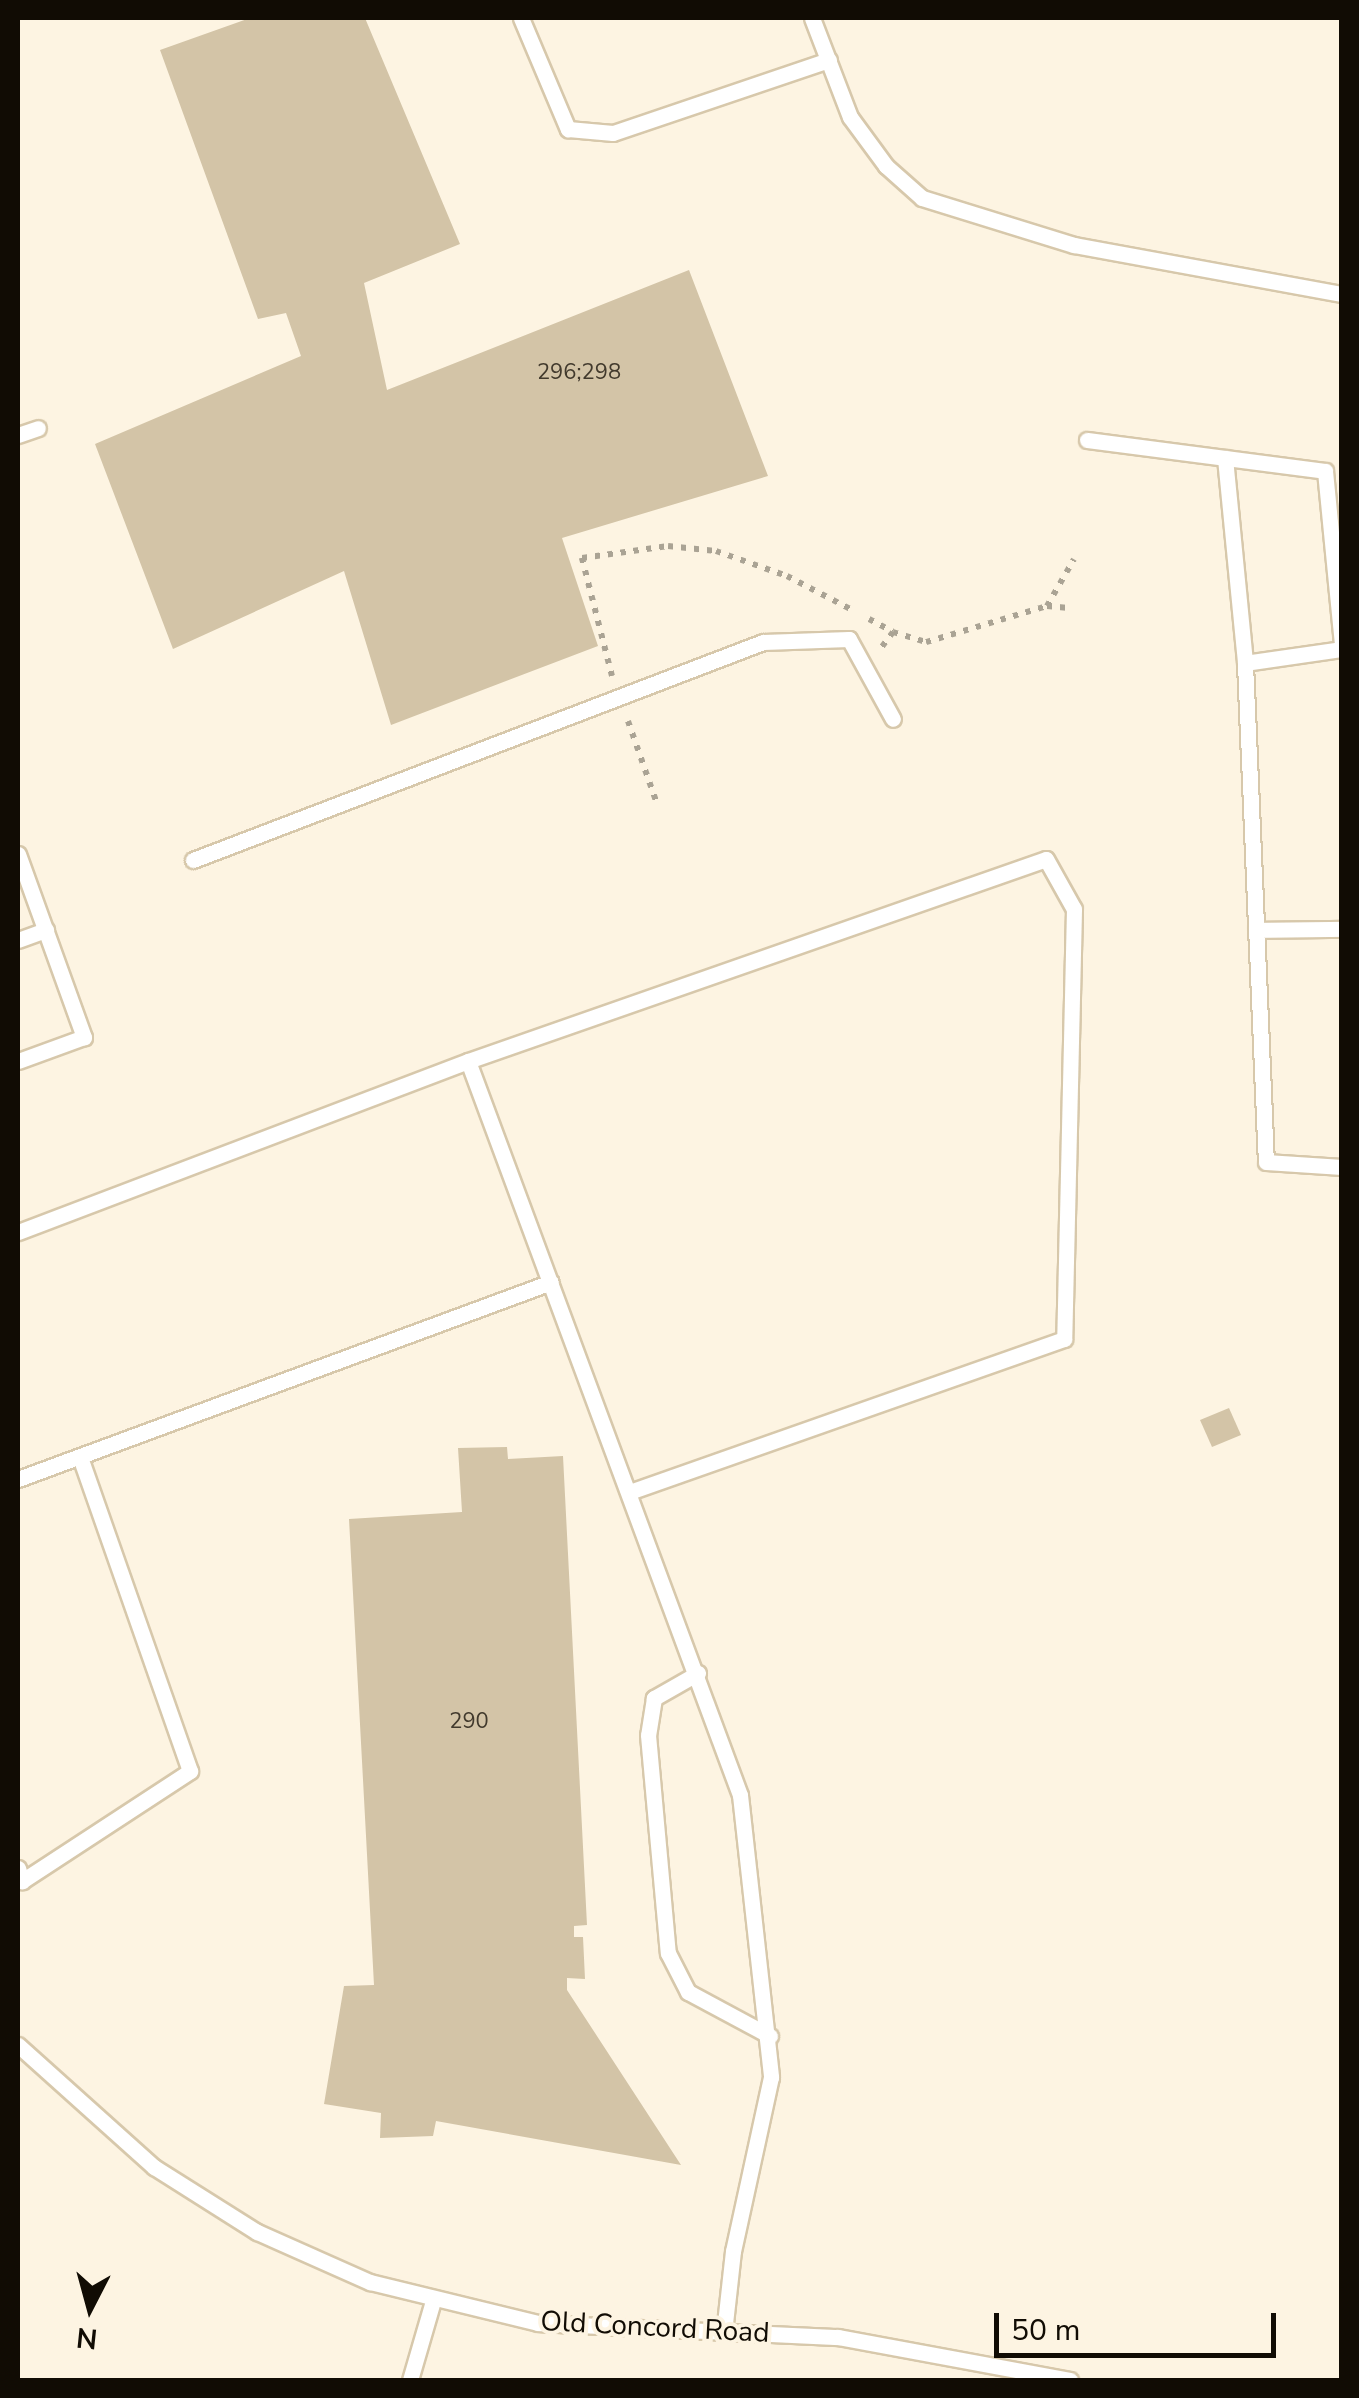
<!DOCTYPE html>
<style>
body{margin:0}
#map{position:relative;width:1359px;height:2398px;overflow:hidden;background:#fdf4e2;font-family:"Nunito Sans",sans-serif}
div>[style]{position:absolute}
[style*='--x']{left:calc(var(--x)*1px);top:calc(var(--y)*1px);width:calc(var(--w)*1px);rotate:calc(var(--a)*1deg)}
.building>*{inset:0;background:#d3c4a7}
.path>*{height:6px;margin-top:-3px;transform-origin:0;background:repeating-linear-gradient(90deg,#aaa394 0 5px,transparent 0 13px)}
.roads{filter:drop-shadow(2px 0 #d7c8ab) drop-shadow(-2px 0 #d7c8ab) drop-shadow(0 2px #d7c8ab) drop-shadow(0 -2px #d7c8ab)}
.lane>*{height:15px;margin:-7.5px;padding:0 7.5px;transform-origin:7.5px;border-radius:7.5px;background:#fff}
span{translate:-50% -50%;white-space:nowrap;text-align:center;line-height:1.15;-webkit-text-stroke:8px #fdf4e2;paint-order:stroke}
.number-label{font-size:22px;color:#423a2d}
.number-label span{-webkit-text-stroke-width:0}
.street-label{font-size:28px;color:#110c04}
.frame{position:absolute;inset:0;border:20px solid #110c04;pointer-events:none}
.north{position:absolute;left:40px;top:2258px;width:100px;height:100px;-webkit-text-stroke:8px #fdf4e2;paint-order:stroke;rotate:186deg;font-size:28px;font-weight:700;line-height:40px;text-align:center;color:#110c04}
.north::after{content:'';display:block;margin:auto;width:35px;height:45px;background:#110c04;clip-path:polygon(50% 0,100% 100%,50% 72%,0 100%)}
.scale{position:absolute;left:994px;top:2313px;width:282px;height:45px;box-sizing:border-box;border:5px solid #110c04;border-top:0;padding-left:12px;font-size:30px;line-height:35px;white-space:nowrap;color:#110c04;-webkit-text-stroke:8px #fdf4e2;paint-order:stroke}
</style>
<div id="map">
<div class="building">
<i style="clip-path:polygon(250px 18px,365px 18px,460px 244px,364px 283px,387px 390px,689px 270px,768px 476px,562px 538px,598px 646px,391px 725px,344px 571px,173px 649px,95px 444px,301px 356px,286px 313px,258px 319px,160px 50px)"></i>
<i style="clip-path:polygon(1229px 1408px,1241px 1435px,1212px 1447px,1200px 1420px)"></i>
<i style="clip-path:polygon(507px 1447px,508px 1459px,563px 1456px,587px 1925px,574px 1926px,574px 1937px,583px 1937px,585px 1979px,567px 1978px,567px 1990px,681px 2165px,436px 2121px,433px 2136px,380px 2138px,381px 2113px,324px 2104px,344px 1986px,374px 1985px,349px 1519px,462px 1512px,458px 1448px)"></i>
</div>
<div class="path">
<i style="--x:1047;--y:606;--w:54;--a:-60.1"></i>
<i style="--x:869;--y:619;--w:27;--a:28"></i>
<i style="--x:893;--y:632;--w:20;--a:127"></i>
<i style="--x:893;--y:632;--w:34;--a:17"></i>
<i style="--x:926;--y:642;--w:126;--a:-16.6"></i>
<i style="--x:1047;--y:606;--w:22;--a:5"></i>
<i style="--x:612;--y:676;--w:122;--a:-104.3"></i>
<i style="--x:582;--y:558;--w:87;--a:-7.9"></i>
<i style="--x:668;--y:546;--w:48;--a:5.9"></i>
<i style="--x:716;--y:551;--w:75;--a:19.4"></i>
<i style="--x:787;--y:576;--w:76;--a:27.6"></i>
<i style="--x:628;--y:721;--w:88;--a:70.7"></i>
</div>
<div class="roads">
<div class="lane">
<i style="--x:521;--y:18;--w:121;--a:67.1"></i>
<i style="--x:568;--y:129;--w:45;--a:5.1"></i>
<i style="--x:613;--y:133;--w:228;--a:-18.7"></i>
<i style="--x:812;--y:18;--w:106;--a:69"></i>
<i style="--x:850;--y:117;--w:61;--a:53.7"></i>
<i style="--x:886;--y:166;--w:48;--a:41.6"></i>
<i style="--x:922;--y:198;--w:159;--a:17.2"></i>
<i style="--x:1074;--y:245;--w:272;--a:10.4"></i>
<i style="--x:18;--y:435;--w:21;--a:-19"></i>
<i style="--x:1087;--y:440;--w:240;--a:7.4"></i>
<i style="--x:1325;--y:471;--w:174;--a:84.4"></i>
<i style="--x:1225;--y:458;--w:206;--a:84.4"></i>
<i style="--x:1342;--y:649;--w:98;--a:171.8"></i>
<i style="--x:1245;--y:663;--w:499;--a:87.6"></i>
<i style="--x:1266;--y:1162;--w:76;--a:3.8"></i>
<i style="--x:18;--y:854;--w:195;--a:70.2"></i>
<i style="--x:84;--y:1037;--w:70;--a:160"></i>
<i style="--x:193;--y:860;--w:610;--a:-20.93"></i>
<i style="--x:763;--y:642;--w:86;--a:-2"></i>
<i style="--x:849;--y:639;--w:91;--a:61.2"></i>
<i style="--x:1256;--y:930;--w:86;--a:-0.7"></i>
<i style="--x:18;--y:940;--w:30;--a:-20"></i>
<i style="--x:468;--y:1061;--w:783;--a:69.67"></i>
<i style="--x:740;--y:1795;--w:284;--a:83.7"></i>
<i style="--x:771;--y:2077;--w:178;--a:102.3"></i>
<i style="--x:733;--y:2251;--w:82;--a:96.3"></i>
<i style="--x:18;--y:1232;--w:481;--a:-20.8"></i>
<i style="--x:468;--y:1061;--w:612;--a:-19.26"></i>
<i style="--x:1046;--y:859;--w:57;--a:60.8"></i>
<i style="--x:1074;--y:909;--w:430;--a:91.3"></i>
<i style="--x:1064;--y:1339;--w:460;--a:160.6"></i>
<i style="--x:18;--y:1479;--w:568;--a:-20.28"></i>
<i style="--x:698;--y:1673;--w:51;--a:150.4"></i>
<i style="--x:654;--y:1698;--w:37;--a:99"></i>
<i style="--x:648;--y:1735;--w:219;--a:84.8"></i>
<i style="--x:668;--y:1953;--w:44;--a:62.9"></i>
<i style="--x:688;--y:1992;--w:93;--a:28.2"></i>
<i style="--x:18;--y:1868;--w:14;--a:73"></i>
<i style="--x:22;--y:1881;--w:201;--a:-33.2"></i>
<i style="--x:190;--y:1771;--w:333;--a:-109.3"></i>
<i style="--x:18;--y:2045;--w:183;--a:41.9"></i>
<i style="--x:154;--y:2167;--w:122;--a:32.3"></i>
<i style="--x:257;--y:2232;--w:124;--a:23.9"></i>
<i style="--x:370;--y:2282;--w:173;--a:13.7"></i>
<i style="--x:538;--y:2323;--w:300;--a:2.7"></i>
<i style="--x:838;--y:2337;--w:236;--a:10.5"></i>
<i style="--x:410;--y:2380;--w:82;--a:-73.8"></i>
</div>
</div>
<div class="number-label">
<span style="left:579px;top:373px">296;298</span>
<span style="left:469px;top:1722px">290</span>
</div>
<div class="street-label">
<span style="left:655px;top:2327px;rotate:3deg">Old Concord Road</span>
</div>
<div class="frame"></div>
<div class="north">N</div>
<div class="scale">50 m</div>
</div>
